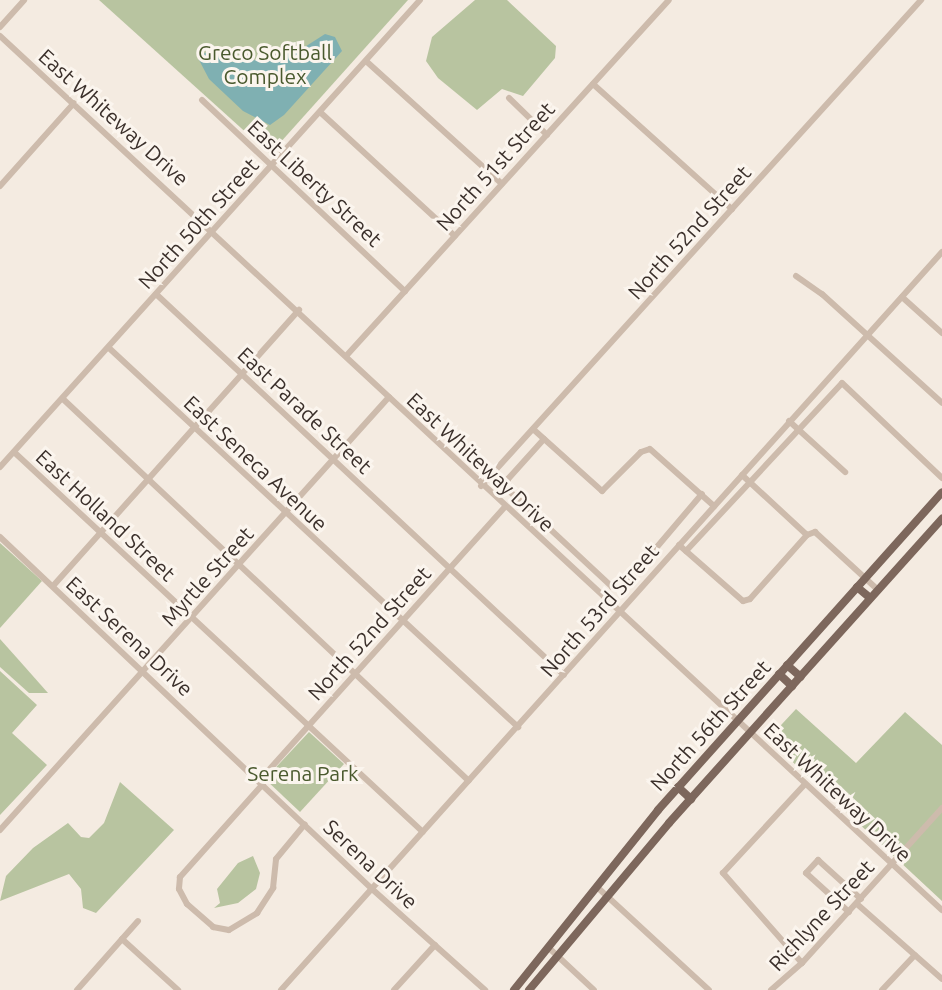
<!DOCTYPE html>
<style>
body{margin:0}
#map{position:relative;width:942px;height:990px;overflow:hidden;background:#f4ebe1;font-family:Ubuntu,sans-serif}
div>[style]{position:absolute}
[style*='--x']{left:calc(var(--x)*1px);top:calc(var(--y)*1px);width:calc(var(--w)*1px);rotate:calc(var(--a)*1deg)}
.green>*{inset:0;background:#b8c4a0}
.water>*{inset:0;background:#7fb0b2}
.minor>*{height:6px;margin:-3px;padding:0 3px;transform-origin:3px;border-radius:3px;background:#cdbbac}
.major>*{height:8px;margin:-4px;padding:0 4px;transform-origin:4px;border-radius:4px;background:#7d675c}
span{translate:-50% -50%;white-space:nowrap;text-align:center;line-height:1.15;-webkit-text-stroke:6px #fbf5ee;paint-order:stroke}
.park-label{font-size:21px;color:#4a5a2e}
.street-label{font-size:21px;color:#3b302b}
</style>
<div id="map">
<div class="green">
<i style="clip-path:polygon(99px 0,408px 0,270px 154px)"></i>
<i style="clip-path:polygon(475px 0,507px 0,556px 46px,555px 58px,523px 96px,502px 89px,477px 110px,438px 78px,426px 61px,432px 37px)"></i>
<i style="clip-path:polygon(0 543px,42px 581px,0 628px)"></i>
<i style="clip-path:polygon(0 639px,17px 658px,48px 693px,29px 693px,0 667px)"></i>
<i style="clip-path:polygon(0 671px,37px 705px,12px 733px,47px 765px,0 815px)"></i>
<i style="clip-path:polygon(796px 709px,856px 763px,905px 712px,942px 745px,942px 901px,768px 739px)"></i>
<i style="clip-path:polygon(309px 732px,344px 764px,300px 812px,265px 779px)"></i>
<i style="clip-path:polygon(120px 782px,174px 830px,96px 913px,83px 908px,81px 889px,69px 874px,0 901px,6px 876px,33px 848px,68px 823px,81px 837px,89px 838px,104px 823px)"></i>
<i style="clip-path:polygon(253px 856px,260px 873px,256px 889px,238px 903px,214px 908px,220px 903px,217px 889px,238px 863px)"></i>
</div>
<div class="water">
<i style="clip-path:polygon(325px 34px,335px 37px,342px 51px,284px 115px,270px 125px,243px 111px,209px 79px,198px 58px,208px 51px,231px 62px,267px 59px,300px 50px)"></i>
</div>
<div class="minor">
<i style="--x:0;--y:27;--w:36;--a:-48"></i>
<i style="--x:0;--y:36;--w:1285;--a:42.86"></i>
<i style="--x:366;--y:61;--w:183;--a:42.1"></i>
<i style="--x:593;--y:84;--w:187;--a:42"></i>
<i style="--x:509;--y:98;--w:53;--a:44.2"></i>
<i style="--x:202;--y:100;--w:279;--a:43.3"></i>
<i style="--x:320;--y:112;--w:183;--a:42.6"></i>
<i style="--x:0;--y:186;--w:111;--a:-48.3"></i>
<i style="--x:796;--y:276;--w:32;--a:35"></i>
<i style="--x:822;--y:294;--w:162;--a:42.2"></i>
<i style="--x:156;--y:294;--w:558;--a:43.04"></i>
<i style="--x:902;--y:297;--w:54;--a:42"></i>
<i style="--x:109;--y:348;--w:558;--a:42.82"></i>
<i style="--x:347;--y:355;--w:479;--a:-47.8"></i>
<i style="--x:63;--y:399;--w:557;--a:43.26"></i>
<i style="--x:789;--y:421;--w:76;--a:42.3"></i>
<i style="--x:533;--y:429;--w:93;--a:41.9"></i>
<i style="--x:602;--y:491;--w:55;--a:-45"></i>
<i style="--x:641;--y:452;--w:9;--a:-18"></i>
<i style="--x:650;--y:449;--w:86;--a:41.7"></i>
<i style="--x:544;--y:439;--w:54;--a:132"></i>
<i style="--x:508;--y:479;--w:9;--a:103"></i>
<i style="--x:506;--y:488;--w:145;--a:43"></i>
<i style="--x:612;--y:587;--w:11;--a:0"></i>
<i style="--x:623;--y:587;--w:122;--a:-49.7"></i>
<i style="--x:14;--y:452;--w:558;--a:42.9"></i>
<i style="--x:0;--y:467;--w:628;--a:-48.03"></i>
<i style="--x:742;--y:475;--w:88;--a:42.7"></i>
<i style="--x:807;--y:535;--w:9;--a:-21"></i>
<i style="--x:815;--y:532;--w:86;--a:42.6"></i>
<i style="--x:481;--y:486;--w:656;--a:-47.84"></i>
<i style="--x:0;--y:537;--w:512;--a:43.42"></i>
<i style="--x:372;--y:889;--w:152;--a:41.8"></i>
<i style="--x:679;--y:545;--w:85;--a:41.2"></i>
<i style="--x:743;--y:601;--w:7;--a:-16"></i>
<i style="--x:750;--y:599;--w:86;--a:-48.3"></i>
<i style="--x:686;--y:551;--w:229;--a:-47.1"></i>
<i style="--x:842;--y:383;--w:138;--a:43.5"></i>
<i style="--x:53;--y:586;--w:370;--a:-48.3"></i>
<i style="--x:259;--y:781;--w:367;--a:-48.1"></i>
<i style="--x:263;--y:784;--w:125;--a:131.7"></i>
<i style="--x:180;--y:877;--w:12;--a:95"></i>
<i style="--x:179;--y:889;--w:17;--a:62"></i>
<i style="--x:187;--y:904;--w:35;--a:41"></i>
<i style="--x:213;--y:927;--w:16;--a:11"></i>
<i style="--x:229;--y:930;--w:33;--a:-31"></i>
<i style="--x:257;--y:913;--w:30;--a:-57"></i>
<i style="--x:273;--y:888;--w:29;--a:-84"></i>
<i style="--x:276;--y:859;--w:45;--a:-50.4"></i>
<i style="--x:0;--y:830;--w:582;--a:-48.06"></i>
<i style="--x:597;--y:887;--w:152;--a:42.6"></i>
<i style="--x:857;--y:904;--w:113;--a:41.4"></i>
<i style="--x:849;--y:912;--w:58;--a:-137.8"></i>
<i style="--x:806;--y:873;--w:18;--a:-47"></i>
<i style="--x:818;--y:860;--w:58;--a:42.2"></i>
<i style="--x:122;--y:939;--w:76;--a:42.3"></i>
<i style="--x:550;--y:949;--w:60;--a:43"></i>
<i style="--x:802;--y:963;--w:120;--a:-131.3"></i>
<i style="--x:723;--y:873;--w:121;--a:-47.3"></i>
<i style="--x:77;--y:990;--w:92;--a:-48.5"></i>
<i style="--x:281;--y:990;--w:991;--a:-48.15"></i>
<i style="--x:394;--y:990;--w:61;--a:-47.7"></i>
<i style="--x:771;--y:990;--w:41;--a:-41.1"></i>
<i style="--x:802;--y:963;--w:209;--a:-47.9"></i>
<i style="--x:882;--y:990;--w:48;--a:-46.7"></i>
</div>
<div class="major">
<i style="--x:857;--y:587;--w:17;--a:40"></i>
<i style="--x:787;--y:665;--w:18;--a:41"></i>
<i style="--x:779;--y:674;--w:18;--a:43"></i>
<i style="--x:678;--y:787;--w:18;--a:43"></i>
<i style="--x:514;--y:990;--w:231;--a:-51.3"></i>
<i style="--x:658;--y:810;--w:426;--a:-48.2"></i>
<i style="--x:529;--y:990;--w:218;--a:-50"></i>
<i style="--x:669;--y:823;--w:409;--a:-48.1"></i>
</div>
<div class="park-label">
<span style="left:265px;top:64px">Greco Softball<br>Complex</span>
<span style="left:303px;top:773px">Serena Park</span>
</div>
<div class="street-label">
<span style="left:114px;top:117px;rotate:42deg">East Whiteway Drive</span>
<span style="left:495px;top:166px;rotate:-48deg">North 51st Street</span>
<span style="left:315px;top:183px;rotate:43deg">East Liberty Street</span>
<span style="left:198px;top:223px;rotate:-48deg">North 50th Street</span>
<span style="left:689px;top:232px;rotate:-48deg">North 52nd Street</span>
<span style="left:305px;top:410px;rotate:43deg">East Parade Street</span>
<span style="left:481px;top:462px;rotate:43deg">East Whiteway Drive</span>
<span style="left:256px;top:463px;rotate:43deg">East Seneca Avenue</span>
<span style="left:106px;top:515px;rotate:43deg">East Holland Street</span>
<span style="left:207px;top:576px;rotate:-48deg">Myrtle Street</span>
<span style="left:599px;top:610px;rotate:-49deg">North 53rd Street</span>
<span style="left:369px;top:633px;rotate:-48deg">North 52nd Street</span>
<span style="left:130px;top:636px;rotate:43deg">East Serena Drive</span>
<span style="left:710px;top:725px;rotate:-48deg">North 56th Street</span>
<span style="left:838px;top:792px;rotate:43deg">East Whiteway Drive</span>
<span style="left:371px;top:864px;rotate:43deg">Serena Drive</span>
<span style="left:821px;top:915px;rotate:-47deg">Richlyne Street</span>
</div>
</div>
